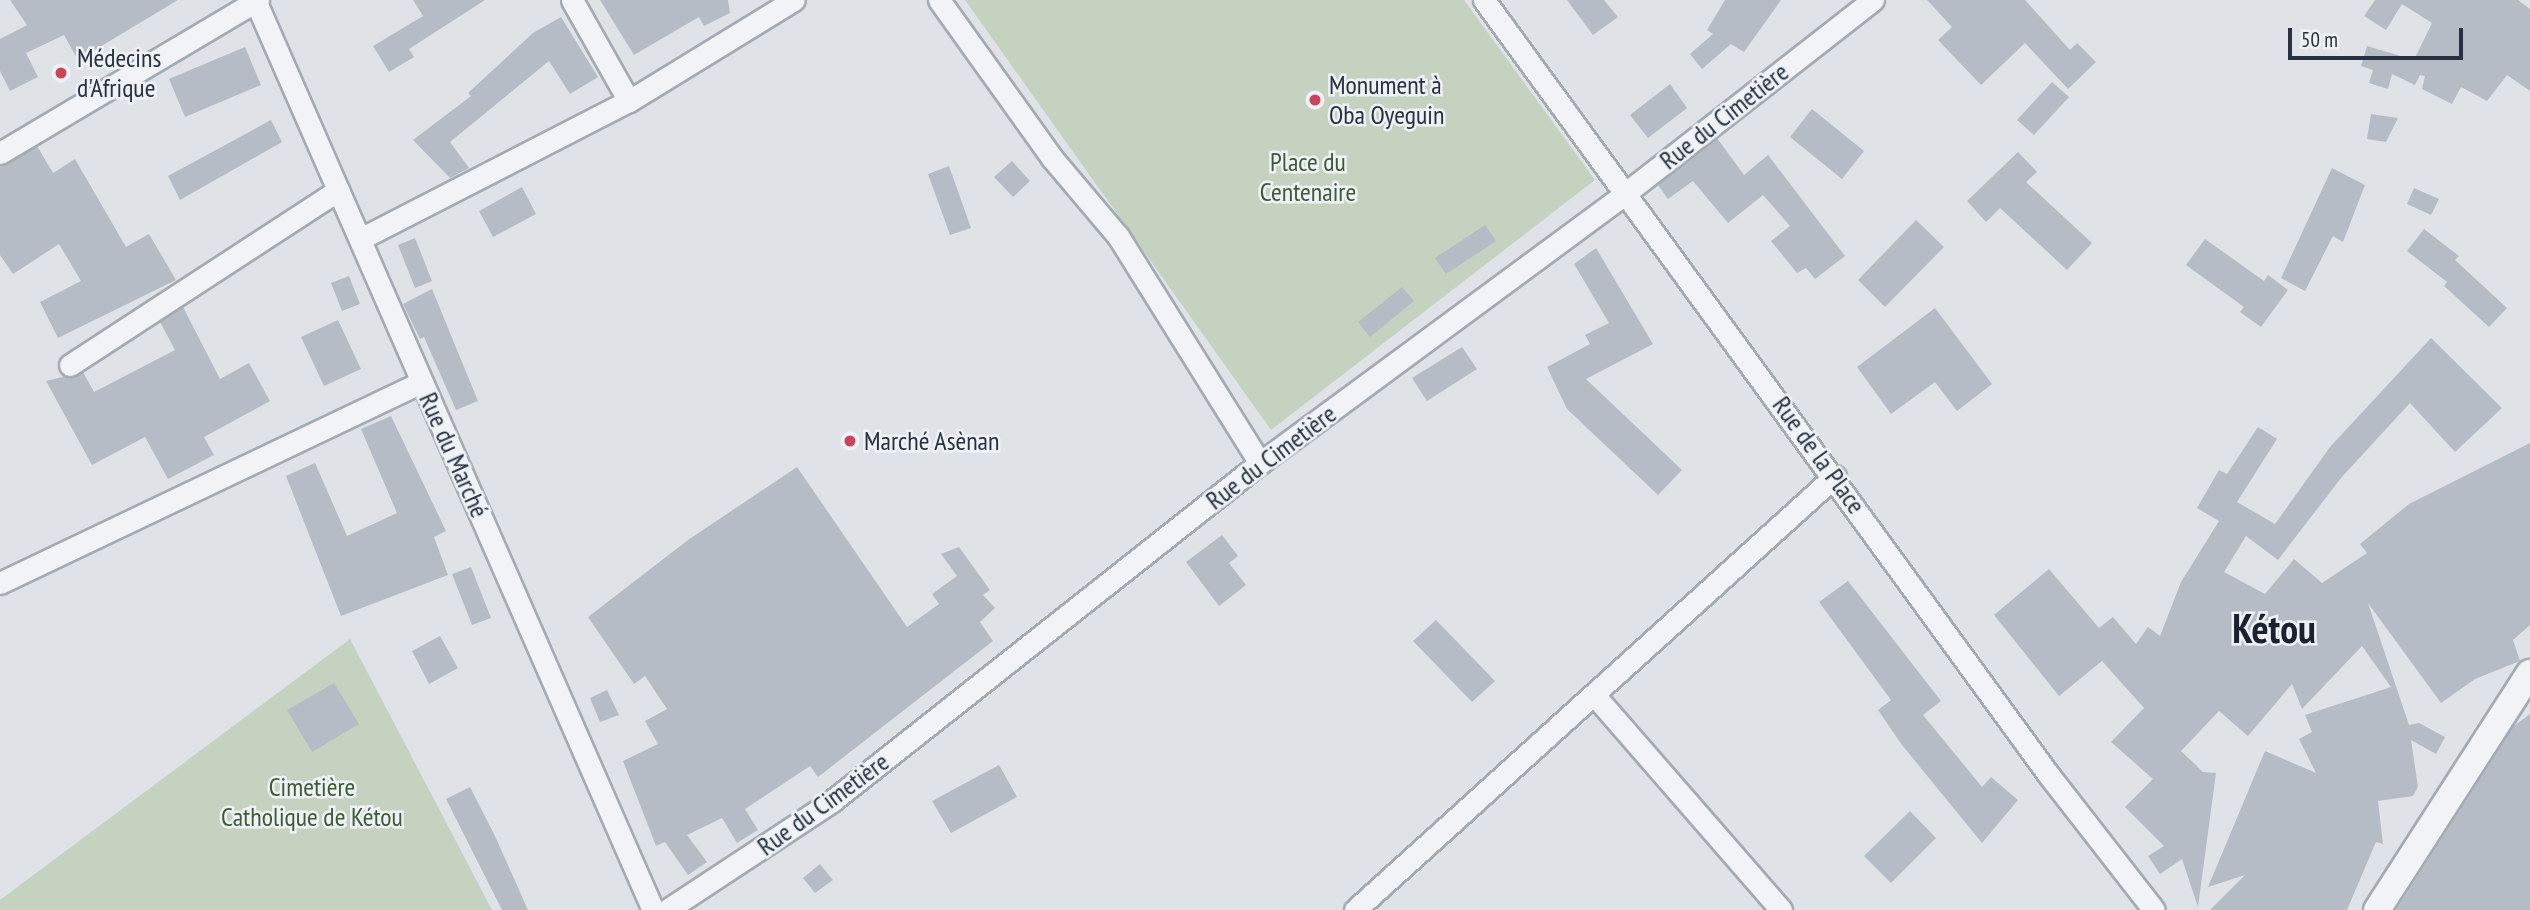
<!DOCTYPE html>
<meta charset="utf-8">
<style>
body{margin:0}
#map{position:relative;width:2530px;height:910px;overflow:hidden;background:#dfe3e8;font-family:"PT Sans Narrow",sans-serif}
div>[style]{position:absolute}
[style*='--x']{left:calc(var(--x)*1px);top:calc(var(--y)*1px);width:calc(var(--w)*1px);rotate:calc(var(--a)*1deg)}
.green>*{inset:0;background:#c5d2c0}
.building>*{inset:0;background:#b6bcc5}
.roads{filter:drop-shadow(2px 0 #a4aab2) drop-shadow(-2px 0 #a4aab2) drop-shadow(0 2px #a4aab2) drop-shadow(0 -2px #a4aab2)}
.minor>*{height:21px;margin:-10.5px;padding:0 10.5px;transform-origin:10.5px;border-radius:10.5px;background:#f2f3f6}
.tertiary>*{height:26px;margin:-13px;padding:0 13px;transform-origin:13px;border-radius:13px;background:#f2f3f6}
.dots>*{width:19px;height:19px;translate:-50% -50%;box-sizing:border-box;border:4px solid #eef2f6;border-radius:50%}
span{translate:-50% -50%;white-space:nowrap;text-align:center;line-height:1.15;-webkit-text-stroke:5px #eef2f6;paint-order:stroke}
.poi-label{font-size:26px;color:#28313f}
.left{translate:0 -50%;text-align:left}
.street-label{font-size:26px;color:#28313f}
.park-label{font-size:26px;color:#3d5b35}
.town-label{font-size:40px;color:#1a2230;font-weight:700}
.scale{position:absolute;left:2288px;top:28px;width:175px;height:32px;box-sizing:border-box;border:4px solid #28313f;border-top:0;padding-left:9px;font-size:21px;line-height:24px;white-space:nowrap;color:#28313f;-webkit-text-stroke:5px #eef2f6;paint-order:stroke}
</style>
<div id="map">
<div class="green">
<i style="clip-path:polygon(965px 0,1464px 0,1595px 180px,1271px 430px)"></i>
<i style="clip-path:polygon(350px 639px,492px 910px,0 910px,0 900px)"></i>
</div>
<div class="building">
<i style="clip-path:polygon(10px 0,178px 0,78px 60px,64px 35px,26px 53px,38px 77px,10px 91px,0 71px,0 39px,27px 25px)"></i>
<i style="clip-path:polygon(413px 0,485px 0,409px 49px,414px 57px,389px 72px,373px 46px,423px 16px)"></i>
<i style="clip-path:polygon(600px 0,728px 0,730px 13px,704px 26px,699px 17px,634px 55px)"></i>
<i style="clip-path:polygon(1567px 0,1604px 0,1618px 17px,1593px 35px)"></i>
<i style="clip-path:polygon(1725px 0,1781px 0,1744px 52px,1731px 44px,1702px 69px,1690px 54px,1713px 34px,1707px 30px)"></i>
<i style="clip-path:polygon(1927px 0,2025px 0,2070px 50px,2077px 43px,2096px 62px,2068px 89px,2025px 43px,1981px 85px,1938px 40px,1952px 27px)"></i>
<i style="clip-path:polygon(2375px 0,2518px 0,2530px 9px,2530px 91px,2507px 75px,2487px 101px,2461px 87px,2452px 104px,2422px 89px,2425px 76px,2420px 75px,2415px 85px,2392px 74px,2388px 89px,2369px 83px,2373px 70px,2361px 66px,2367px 46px,2414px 60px,2432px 23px,2402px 4px,2386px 30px,2364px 16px)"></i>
<i style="clip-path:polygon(561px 17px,598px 77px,570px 94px,549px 61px,450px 142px,469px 168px,450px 178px,413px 140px,471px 96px,468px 93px,533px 33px)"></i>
<i style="clip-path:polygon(245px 47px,261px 85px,185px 117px,169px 79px)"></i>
<i style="clip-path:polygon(2052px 82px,2069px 97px,2034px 135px,2017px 120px)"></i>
<i style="clip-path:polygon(1670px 84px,1687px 108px,1648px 138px,1630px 115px)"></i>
<i style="clip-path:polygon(1812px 109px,1864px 151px,1842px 179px,1790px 137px)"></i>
<i style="clip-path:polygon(2371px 114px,2398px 118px,2386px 142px,2367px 139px)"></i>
<i style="clip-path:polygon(271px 120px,282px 142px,180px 200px,168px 176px)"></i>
<i style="clip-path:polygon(1717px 138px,1744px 175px,1768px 155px,1845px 256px,1815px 279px,1806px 268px,1797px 273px,1771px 241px,1790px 226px,1763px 195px,1728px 223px,1693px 181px,1668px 199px,1658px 185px)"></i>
<i style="clip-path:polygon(37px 146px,53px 173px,75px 159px,126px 247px,149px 234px,176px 280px,58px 338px,40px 302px,81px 281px,59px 244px,13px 274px,0 255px,0 167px)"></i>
<i style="clip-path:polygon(2018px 152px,2037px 172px,2026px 182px,2092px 243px,2067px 270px,2000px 208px,1986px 222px,1967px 201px)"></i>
<i style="clip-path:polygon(1012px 161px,1030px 181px,1013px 197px,994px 177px)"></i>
<i style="clip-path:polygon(949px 166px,971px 228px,950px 235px,928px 174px)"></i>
<i style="clip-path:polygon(2332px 168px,2365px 185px,2343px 242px,2333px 236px,2305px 291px,2281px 278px)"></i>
<i style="clip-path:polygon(522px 187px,536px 214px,493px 237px,479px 211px)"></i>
<i style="clip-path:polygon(2414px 188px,2439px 199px,2431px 215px,2407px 204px)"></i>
<i style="clip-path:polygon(1916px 220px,1944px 247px,1885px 307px,1858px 280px)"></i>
<i style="clip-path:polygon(1485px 225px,1496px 241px,1446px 274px,1435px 258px)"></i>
<i style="clip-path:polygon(2424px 229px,2459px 256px,2455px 260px,2507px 308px,2489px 327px,2444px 286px,2447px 282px,2407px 251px)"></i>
<i style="clip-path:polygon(415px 238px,432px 281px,415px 288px,398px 245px)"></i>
<i style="clip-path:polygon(2205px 239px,2264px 281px,2268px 275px,2288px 290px,2261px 327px,2240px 312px,2244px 307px,2186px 265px)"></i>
<i style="clip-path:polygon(1596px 248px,1653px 344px,1586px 379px,1682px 470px,1658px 495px,1567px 409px,1547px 367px,1590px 344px,1585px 335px,1609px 323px,1574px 264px)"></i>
<i style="clip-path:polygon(349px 276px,360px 304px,342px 311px,331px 283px)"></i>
<i style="clip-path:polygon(1402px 287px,1414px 301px,1370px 337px,1358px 322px)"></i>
<i style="clip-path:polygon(432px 289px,478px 401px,456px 410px,424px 337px,420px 339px,403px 304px)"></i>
<i style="clip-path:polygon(183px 307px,220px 379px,249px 363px,270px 401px,204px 437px,214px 455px,168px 479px,145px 437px,92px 465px,46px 381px,83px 372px,94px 392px,175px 350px,160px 322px)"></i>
<i style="clip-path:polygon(1935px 308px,1992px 384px,1957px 411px,1935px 382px,1891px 414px,1857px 367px)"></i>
<i style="clip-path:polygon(338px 320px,361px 369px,324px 386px,301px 337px)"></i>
<i style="clip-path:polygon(2431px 338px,2502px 408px,2455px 452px,2410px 403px,2341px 478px,2278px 560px,2246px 536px,2224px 572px,2265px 594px,2294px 559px,2322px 583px,2367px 553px,2360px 544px,2409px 504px,2530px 443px,2530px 625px,2513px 640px,2520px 661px,2475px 679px,2441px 703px,2368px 603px,2409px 725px,2419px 723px,2445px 737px,2436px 754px,2411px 740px,2418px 787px,2413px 796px,2378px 801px,2383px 844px,2376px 842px,2347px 910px,2210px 910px,2245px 875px,2208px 887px,2265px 751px,2316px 773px,2299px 739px,2312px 732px,2305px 715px,2391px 687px,2362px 646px,2302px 709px,2292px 684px,2248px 736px,2219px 711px,2181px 751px,2203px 772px,2216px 773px,2198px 907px,2182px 859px,2160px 874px,2148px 856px,2164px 846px,2125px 807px,2153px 779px,2111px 742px,2144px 708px,2102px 661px,2059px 696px,1994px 615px,2049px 569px,2099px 628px,2113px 617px,2136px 644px,2148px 627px,2160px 636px,2181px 582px,2219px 521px,2197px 508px,2219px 470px,2227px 474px,2258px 427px,2277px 439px,2237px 502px,2275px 524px,2330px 447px)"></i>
<i style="clip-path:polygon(1462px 347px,1477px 369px,1427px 401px,1412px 378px)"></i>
<i style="clip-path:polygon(391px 416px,446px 531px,434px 537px,448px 575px,341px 616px,286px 476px,315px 463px,347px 536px,397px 513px,361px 429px)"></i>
<i style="clip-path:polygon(797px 467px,907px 627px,939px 604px,932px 594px,957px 576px,941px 554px,959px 547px,990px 590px,983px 595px,995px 608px,980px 622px,993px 641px,818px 777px,810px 766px,745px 809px,758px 830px,737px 843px,722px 818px,687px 835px,707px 862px,688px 875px,665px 842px,656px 846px,623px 761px,658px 744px,645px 721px,667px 709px,645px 676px,634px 684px,588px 617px,688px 540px)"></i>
<i style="clip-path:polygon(1222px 535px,1238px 556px,1229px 563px,1246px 585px,1219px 606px,1186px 562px)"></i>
<i style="clip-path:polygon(471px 567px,491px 618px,472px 625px,452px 574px)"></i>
<i style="clip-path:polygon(1848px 581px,1941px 701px,1923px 715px,1982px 787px,1991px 777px,2018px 800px,1982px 843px,1902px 745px,1878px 710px,1891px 700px,1819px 602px)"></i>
<i style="clip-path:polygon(1436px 620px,1495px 681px,1472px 702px,1413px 641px)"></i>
<i style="clip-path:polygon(440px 636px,458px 668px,429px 684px,412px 651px)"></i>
<i style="clip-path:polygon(334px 683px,359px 724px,312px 752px,287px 710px)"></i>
<i style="clip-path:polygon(607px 690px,619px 715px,600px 722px,590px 698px)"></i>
<i style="clip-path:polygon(2530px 714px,2530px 910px,2396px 910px,2514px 726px)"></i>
<i style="clip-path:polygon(999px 765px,1017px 797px,951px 833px,932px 801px)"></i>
<i style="clip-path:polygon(470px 787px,495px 836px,528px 910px,502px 910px,446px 799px)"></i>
<i style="clip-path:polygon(1910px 811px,1936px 838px,1891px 883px,1864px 856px)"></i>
<i style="clip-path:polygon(820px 864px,833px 880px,815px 893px,803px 878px)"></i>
</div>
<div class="roads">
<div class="minor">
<i style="--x:255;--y:0;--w:993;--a:66.38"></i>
<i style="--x:572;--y:0;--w:116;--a:60.6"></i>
<i style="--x:939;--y:0;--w:194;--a:54.4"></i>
<i style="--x:1052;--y:158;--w:102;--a:49.8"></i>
<i style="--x:1118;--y:236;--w:268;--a:58"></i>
<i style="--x:1484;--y:0;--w:958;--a:53.92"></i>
<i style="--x:2048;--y:774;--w:172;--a:52.1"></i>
<i style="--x:0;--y:153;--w:300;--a:-30.7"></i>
<i style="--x:360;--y:239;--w:302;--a:-27.2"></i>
<i style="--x:629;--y:101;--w:193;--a:-31.5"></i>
<i style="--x:70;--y:365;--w:320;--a:-33.1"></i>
<i style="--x:0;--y:583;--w:467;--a:-25.5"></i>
<i style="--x:1596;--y:697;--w:282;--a:49"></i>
<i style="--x:667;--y:910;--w:198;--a:-33.4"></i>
<i style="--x:832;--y:801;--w:545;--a:-38.3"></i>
<i style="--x:1260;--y:463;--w:456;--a:-36.4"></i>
<i style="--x:1627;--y:192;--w:312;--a:-38"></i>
<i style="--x:1355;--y:910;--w:647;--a:-42.12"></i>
</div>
<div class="tertiary">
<i style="--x:2377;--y:910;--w:282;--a:-57.2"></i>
</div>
</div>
<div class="dots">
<i style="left:61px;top:73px;background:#cc445c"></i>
<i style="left:1315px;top:100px;background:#cc445c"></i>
<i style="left:850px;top:441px;background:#cc445c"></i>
</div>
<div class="poi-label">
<span class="left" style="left:77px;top:73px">Médecins<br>d'Afrique</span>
<span class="left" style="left:1329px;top:100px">Monument à<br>Oba Oyeguin</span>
<span class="left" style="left:864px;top:441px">Marché Asènan</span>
</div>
<div class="street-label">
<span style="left:1724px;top:116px;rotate:-38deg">Rue du Cimetière</span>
<span style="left:454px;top:455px;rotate:66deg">Rue du Marché</span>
<span style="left:1819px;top:455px;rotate:54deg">Rue de la Place</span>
<span style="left:1271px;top:457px;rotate:-37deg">Rue du Cimetière</span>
<span style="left:823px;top:804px;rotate:-36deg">Rue du Cimetière</span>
</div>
<div class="park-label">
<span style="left:1308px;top:177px">Place du<br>Centenaire</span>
<span style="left:312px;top:802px">Cimetière<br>Catholique de Kétou</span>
</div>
<div class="town-label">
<span style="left:2274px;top:628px">Kétou</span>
</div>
<div class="scale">50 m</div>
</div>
